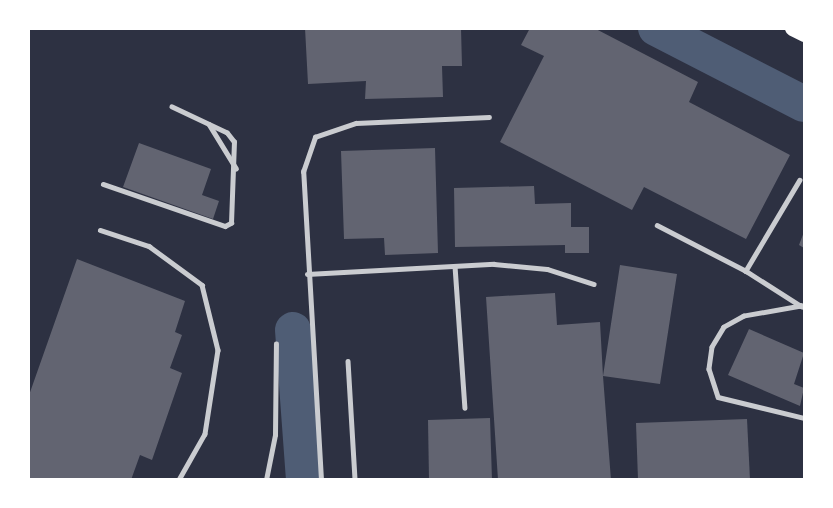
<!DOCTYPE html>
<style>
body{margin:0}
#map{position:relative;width:833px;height:508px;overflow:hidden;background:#2d3142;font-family:"Work Sans",sans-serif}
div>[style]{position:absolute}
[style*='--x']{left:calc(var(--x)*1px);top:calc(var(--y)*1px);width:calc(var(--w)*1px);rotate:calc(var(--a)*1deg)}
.river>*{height:36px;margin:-18px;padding:0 18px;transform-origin:18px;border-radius:18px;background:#4f5d75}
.building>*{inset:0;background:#626471}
.service>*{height:4.5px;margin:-2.25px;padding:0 2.25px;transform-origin:2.25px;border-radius:2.25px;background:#caccd0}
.minor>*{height:6px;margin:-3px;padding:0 3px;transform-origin:3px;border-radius:3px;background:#caccd0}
.trunk>*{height:15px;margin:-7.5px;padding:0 7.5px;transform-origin:7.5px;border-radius:7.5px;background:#fff}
span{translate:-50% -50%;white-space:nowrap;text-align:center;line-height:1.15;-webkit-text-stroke:6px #fff;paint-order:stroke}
.frame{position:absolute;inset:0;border:30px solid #fff;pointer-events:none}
</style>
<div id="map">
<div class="river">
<i style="--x:656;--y:28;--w:166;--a:27.2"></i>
<i style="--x:293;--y:330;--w:150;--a:85.8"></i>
</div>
<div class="building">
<i style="clip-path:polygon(305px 28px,461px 28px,462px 66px,442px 66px,443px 97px,365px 99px,366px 81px,308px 84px)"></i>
<i style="clip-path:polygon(530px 28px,594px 28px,698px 82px,689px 102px,790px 155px,746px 239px,644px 187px,632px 210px,500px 142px,544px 56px,521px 45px)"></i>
<i style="clip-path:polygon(139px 143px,211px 169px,202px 195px,219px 201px,213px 219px,123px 187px)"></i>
<i style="clip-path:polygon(435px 148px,438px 253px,385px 255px,384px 238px,344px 239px,341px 151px)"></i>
<i style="clip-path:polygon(534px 186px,535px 204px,571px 203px,571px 227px,589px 227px,589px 253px,565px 253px,565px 245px,455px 247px,454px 188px)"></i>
<i style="clip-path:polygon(804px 232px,804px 248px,799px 245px)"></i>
<i style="clip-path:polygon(77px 259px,185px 301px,175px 332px,182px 335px,170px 368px,182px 373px,152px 460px,140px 455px,131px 480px,28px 480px,28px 398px)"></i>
<i style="clip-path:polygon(620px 265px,677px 274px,660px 384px,603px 376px,611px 480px,498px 480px,486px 297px,555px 293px,557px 325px,600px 322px,603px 376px)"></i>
<i style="clip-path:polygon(749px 329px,804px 353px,794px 384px,804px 388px,800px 406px,728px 375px)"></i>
<i style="clip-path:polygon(490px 418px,492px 480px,429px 480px,428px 420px)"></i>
<i style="clip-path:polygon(747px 419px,750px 480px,638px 480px,636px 423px)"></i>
</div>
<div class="service">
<i style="--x:209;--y:124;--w:52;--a:58.5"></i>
<i style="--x:800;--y:180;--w:106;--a:120.7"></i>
<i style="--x:746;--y:271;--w:65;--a:32.5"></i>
<i style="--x:103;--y:184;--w:129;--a:19"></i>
<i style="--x:225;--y:226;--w:7;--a:-27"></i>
<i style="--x:231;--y:223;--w:81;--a:-87.9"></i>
<i style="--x:234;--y:142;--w:11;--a:-128"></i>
<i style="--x:227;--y:133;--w:61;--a:-154.7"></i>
<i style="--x:657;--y:225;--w:100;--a:27.3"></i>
<i style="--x:100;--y:230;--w:52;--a:18.1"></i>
<i style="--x:149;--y:246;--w:66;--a:36.3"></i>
<i style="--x:202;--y:285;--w:67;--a:76.2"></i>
<i style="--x:218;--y:350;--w:85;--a:98.8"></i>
<i style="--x:205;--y:434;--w:53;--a:119.5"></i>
<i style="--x:455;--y:266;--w:142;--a:86"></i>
<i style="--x:307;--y:274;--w:187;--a:-3.1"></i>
<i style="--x:494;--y:264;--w:53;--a:5.4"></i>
<i style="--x:547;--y:269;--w:49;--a:17.7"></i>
<i style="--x:801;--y:306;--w:58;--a:170"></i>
<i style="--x:744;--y:316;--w:23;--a:151"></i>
<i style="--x:724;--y:327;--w:23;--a:121"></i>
<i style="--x:712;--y:347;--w:22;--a:98"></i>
<i style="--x:709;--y:369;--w:29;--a:72"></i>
<i style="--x:718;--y:397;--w:89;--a:13.7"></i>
<i style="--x:348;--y:361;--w:119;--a:86.6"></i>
<i style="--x:266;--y:480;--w:46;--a:-78.7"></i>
<i style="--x:275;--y:435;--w:91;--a:-89.4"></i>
<i style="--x:321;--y:480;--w:309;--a:-93.3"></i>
<i style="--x:303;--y:172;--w:37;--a:-71"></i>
<i style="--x:315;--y:137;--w:43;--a:-18.9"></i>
<i style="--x:356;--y:123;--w:133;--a:-2.6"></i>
</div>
<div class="minor">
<i style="--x:801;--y:306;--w:3;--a:18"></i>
</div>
<div class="trunk">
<i style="--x:792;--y:28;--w:13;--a:27"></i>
</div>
<div class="frame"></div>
</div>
